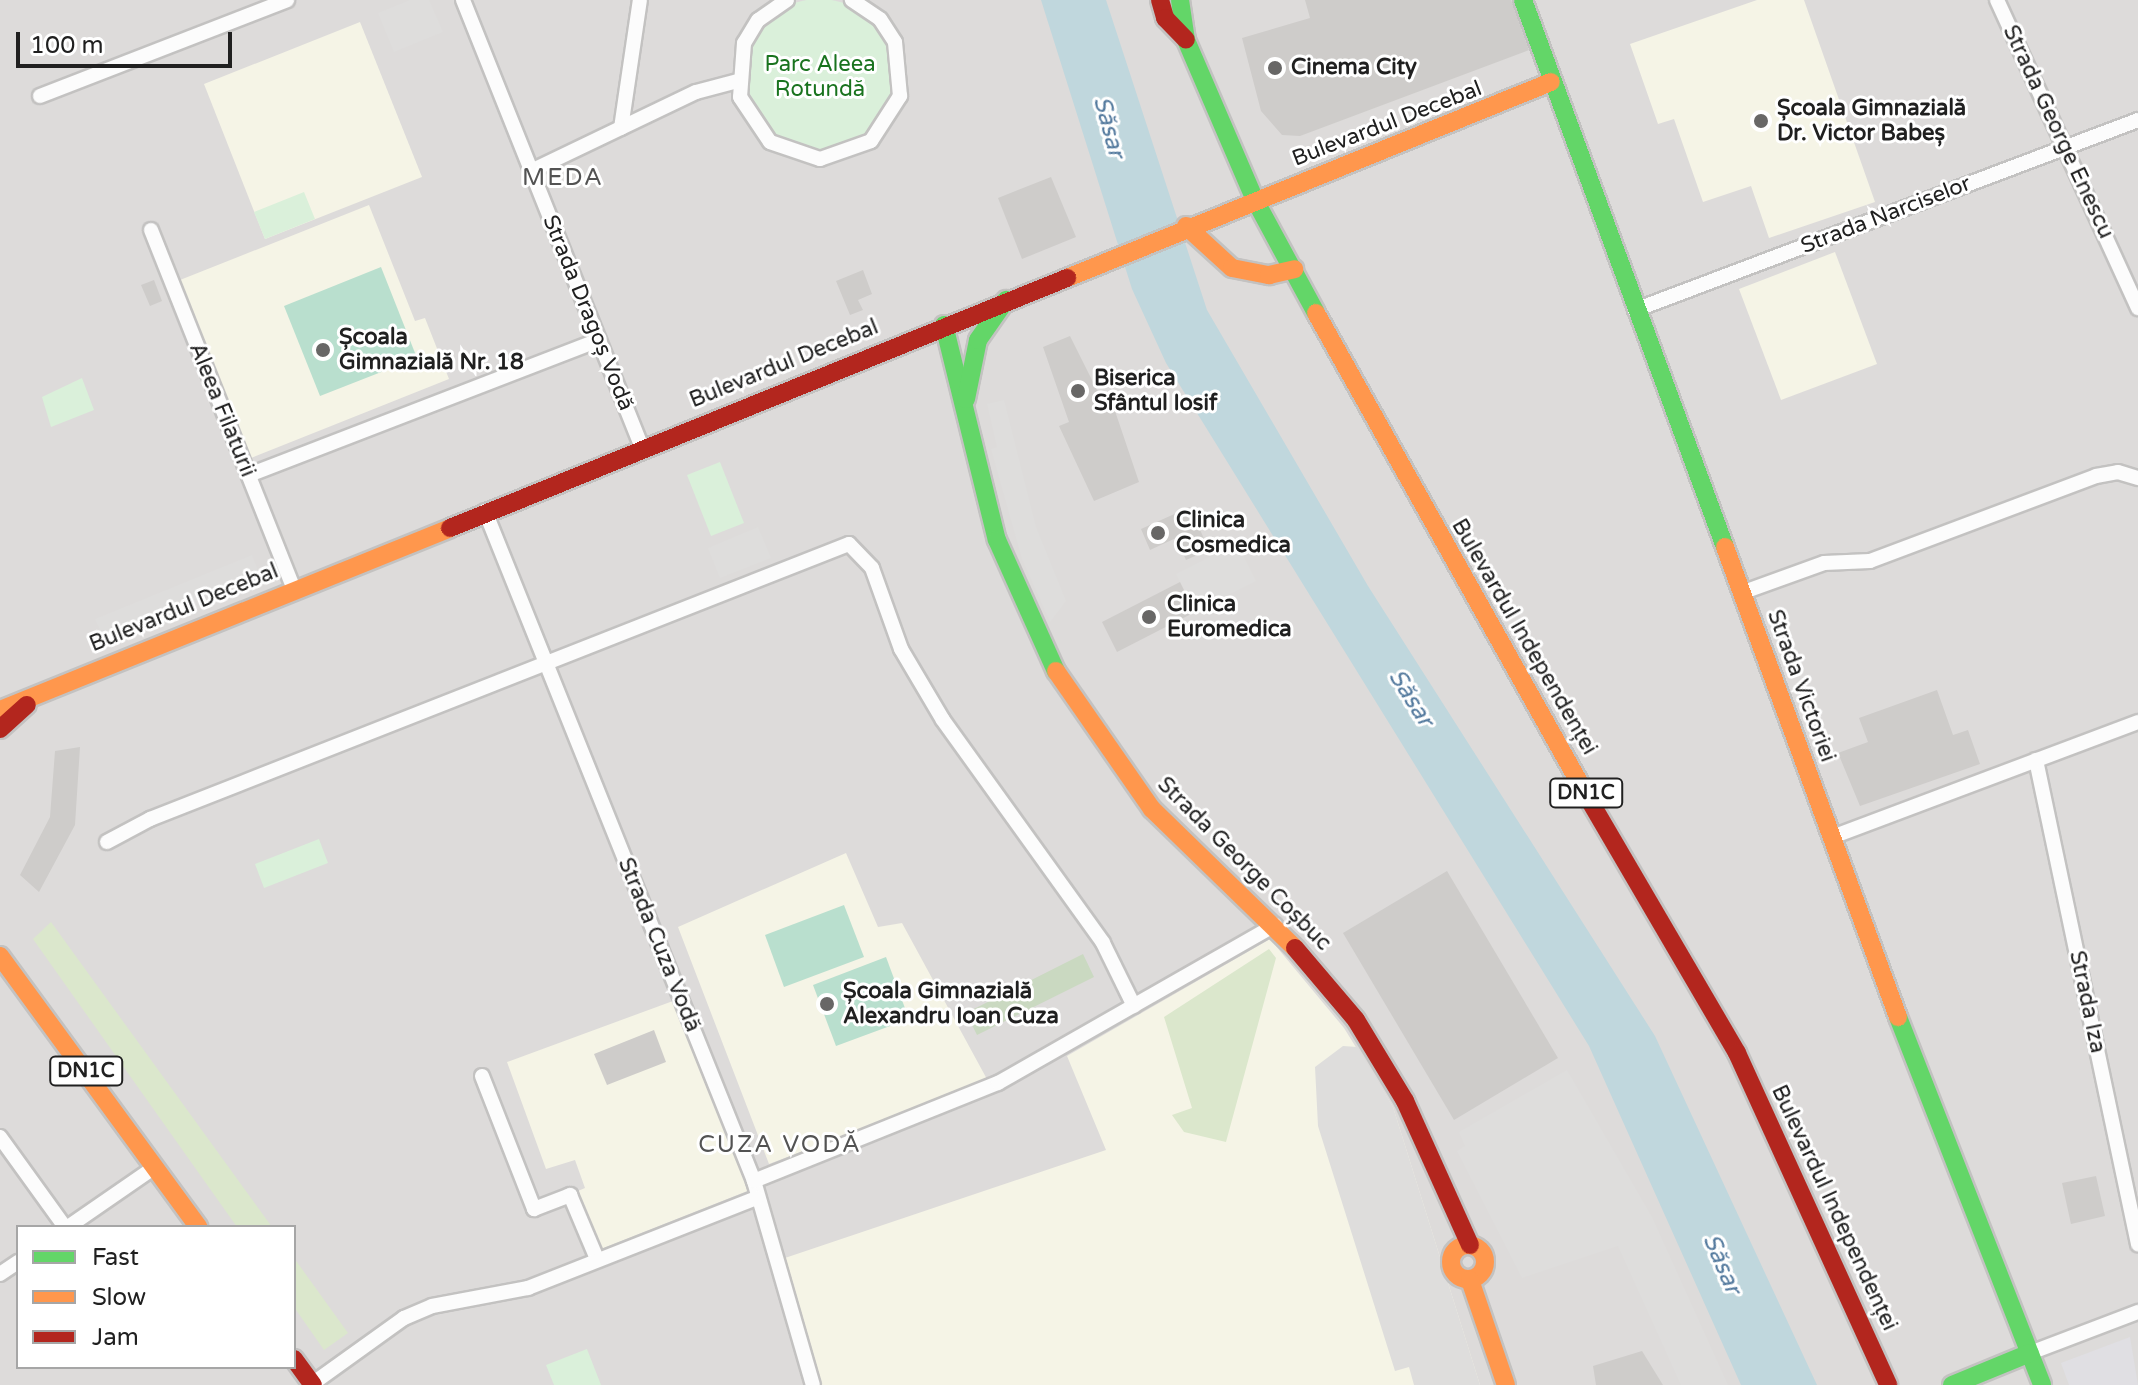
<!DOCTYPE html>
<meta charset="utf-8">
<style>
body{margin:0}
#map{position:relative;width:2138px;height:1385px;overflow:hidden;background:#edebe9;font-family:"Varela Round",sans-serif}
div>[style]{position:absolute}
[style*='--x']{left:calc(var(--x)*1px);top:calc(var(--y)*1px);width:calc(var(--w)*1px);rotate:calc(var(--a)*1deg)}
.residential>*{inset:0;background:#dddbda}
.education>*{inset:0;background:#f5f4e6}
.grass>*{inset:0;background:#dbe7cc}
.forest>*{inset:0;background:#cad9c1}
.park>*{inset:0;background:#daf0da}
.round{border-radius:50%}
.pitch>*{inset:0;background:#b9dfce}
.parking>*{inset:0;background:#dedddc}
.plaza>*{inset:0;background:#e0dfe3}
.water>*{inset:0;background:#c0d7dd}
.building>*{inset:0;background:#ceccca}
.roads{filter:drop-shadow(2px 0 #c3c2c1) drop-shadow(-2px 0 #c3c2c1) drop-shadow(0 2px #c3c2c1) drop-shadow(0 -2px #c3c2c1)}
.street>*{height:14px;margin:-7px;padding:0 7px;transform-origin:7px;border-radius:7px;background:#fcfcfc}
.fast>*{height:18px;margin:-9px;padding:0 9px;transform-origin:9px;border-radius:9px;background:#63d668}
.slow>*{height:18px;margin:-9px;padding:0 9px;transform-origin:9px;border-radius:9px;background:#ff974d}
.slow>.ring{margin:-9px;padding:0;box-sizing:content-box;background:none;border:18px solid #ff974d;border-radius:50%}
.jam>*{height:18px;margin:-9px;padding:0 9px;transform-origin:9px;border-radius:9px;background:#b3261e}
.dots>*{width:22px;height:22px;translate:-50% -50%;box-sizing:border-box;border:4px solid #fff;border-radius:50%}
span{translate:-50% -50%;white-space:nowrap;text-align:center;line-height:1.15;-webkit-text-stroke:6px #fff;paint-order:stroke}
.shield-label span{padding:2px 6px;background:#fff;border:2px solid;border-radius:6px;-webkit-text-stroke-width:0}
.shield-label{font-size:20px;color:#202020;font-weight:700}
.park-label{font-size:22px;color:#19731e}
.poi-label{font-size:22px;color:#202020;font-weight:700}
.left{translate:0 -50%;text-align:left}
.street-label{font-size:22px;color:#202020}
.water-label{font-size:24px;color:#547a9e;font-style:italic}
.neighbourhood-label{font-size:24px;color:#535353;letter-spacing:2px}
.legend{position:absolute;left:16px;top:1225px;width:280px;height:144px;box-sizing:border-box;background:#fff;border:2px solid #a6a6a6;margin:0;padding:10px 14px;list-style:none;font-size:24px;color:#202020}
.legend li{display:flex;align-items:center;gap:16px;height:40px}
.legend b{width:40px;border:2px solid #a6a6a6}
.scale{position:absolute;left:16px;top:32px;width:216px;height:36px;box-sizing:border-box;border:4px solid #202020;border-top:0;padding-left:10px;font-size:24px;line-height:28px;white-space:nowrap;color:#202020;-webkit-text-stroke:6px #fff;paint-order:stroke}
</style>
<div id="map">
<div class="residential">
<i style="clip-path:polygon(evenodd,0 0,2138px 0,2138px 1385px,0 1385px,0 0,18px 1227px,294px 1227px,294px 1367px,18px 1367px,18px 1227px)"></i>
</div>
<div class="education">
<i style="clip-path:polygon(1757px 0,1804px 0,1875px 202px,1769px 238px,1751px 186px,1703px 202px,1674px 119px,1658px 124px,1630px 44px)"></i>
<i style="clip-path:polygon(360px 22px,422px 177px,265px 239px,204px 84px)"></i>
<i style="clip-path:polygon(369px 205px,415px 321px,425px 318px,449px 379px,251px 458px,180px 280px)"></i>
<i style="clip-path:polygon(1835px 252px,1877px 364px,1781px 400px,1739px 289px)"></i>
<i style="clip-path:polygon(846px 853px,878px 927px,902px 923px,988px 1081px,769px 1164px,678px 927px)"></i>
<i style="clip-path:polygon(1270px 939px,1344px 1028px,1393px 1107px,1480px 1385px,820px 1385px,779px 1260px,1106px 1150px,1067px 1056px)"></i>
<i style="clip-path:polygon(673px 1001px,750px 1190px,601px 1249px,578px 1191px,585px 1188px,575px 1160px,546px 1169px,507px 1062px)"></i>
</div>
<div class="grass">
<i style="clip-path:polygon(51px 922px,272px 1227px,237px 1227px,33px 939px)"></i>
<i style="clip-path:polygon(1269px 949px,1276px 958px,1226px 1142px,1184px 1132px,1172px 1115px,1192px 1108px,1164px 1017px)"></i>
<i style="clip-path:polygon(294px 1258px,348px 1333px,324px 1350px,294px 1307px)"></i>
</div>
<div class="forest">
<i style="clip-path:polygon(1083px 954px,1094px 977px,977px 1035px,966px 1013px)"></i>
</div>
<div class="park">
<i class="round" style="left:743px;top:-1px;width:152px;height:152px"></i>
<i style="clip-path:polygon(304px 192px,315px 219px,265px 239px,254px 212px)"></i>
<i style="clip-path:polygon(82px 378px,94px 410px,51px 427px,42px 397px)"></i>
<i style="clip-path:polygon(720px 462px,744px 523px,711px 536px,687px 475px)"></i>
<i style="clip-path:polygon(319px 839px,328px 863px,264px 888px,255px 864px)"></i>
<i style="clip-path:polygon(587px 1349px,601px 1385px,554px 1385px,546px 1365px)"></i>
</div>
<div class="pitch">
<i style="clip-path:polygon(381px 267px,417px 358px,320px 396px,284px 306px)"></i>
<i style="clip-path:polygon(844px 905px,864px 957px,784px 987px,765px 935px)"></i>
<i style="clip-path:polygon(886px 957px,909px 1019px,836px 1046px,813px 985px)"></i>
</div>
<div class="parking">
<i style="clip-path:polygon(410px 0,429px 0,443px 32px,394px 52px,378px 13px)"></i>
<i style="clip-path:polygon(1004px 400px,1036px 527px,1066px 601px,1050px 622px,1022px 559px,991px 449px,997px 447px,987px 404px)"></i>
<i style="clip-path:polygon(758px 527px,771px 558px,720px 578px,708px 548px)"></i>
<i style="clip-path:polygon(1237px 543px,1256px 581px,1195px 612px,1176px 574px)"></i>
<i style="clip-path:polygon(252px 555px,259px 573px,103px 636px,95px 619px)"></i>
<i style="clip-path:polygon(1343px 1046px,1357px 1047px,1393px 1107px,1480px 1385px,1414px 1385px,1409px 1367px,1395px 1371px,1318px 1126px,1315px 1067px)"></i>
<i style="clip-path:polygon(1567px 1070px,1652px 1217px,1728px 1385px,1681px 1385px,1618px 1246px,1522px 1278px,1457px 1151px,1465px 1146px,1459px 1132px)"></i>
</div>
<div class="plaza">
<i style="clip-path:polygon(2130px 1337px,2138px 1385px,2069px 1385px,2061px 1363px)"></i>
</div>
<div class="water">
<i style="clip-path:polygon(1041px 0,1106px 0,1207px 310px,1368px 586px,1655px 1036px,1817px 1385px,1741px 1385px,1589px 1046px,1166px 363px,1132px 289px)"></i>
</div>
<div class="building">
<i style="clip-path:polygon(1305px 0,1511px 0,1529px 50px,1300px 136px,1282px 135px,1261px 111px,1242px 38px,1310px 18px)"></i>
<i style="clip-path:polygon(1051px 177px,1076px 237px,1022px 259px,998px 198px)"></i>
<i style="clip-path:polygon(863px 270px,872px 294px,858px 300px,863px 310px,850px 315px,836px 281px)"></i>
<i style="clip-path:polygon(154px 280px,162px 301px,150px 306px,141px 285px)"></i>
<i style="clip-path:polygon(1070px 336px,1107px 410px,1114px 408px,1139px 482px,1094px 501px,1059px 426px,1069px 422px,1043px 347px)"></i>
<i style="clip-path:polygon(1190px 507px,1209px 550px,1186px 560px,1176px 538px,1150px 550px,1141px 529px)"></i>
<i style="clip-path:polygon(1180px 582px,1195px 612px,1117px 652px,1102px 622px)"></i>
<i style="clip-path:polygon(1937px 690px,1953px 735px,1968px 730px,1980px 764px,1860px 806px,1838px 753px,1868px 742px,1859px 718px)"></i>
<i style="clip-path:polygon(80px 747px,75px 825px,39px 892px,20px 875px,50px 817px,55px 751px)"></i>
<i style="clip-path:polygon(1447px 871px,1558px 1058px,1454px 1120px,1343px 933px)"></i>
<i style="clip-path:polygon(654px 1030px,666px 1062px,607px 1085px,594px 1054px)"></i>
<i style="clip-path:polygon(2096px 1176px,2105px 1216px,2071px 1224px,2062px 1183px)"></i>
<i style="clip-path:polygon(1642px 1351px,1663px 1385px,1596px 1385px,1593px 1366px)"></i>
</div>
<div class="roads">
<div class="street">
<i style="--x:463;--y:0;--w:482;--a:68.2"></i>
<i style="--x:787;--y:0;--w:35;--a:145"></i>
<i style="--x:758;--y:20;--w:27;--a:121"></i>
<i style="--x:744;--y:43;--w:54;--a:94.2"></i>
<i style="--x:740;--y:97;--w:54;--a:56.3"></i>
<i style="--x:770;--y:142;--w:53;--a:18.8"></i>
<i style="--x:820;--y:159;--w:54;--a:-19.4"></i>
<i style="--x:871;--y:141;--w:54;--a:-57.2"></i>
<i style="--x:900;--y:96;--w:54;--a:-95.3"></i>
<i style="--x:895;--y:42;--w:27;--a:-123"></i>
<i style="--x:880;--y:19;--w:34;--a:-146"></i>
<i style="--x:1997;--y:0;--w:339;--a:65.4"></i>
<i style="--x:40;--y:96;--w:265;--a:-21.2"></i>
<i style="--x:621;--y:128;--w:129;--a:-81.6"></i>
<i style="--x:531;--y:171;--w:183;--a:-25.6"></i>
<i style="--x:696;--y:92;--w:43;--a:-14.7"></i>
<i style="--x:151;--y:230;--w:387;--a:68.3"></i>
<i style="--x:1635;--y:310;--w:538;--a:-20.69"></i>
<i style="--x:249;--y:475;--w:375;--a:-21.1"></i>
<i style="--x:485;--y:511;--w:722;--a:68.12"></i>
<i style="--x:754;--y:1181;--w:212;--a:73.9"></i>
<i style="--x:1741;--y:593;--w:88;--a:-19.9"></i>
<i style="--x:1824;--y:563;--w:46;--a:-2.5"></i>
<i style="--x:1870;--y:561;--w:241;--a:-20.6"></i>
<i style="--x:2096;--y:476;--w:22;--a:-10"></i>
<i style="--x:2118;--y:472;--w:21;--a:17"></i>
<i style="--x:2036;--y:760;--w:495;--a:78.1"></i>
<i style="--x:1832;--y:837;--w:327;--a:-20.6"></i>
<i style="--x:107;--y:842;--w:49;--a:-28.1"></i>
<i style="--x:150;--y:819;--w:751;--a:-21.48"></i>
<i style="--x:849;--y:544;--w:33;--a:46"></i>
<i style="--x:872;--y:568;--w:86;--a:70.3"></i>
<i style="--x:901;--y:649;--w:82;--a:59.4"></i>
<i style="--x:943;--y:720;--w:274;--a:54.3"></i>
<i style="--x:1103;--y:943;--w:70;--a:63.8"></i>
<i style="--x:482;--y:1076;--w:143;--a:68.6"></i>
<i style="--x:534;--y:1209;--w:39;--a:-21"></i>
<i style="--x:570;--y:1195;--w:69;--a:67.1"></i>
<i style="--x:0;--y:1137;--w:111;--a:54.2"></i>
<i style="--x:754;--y:1181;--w:263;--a:-21.9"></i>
<i style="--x:998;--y:1083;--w:319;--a:-29.7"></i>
<i style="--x:68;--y:1227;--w:106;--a:-34.6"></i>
<i style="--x:0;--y:1274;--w:22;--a:-34"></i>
<i style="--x:2030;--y:1353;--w:116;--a:-20.8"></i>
<i style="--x:312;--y:1384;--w:113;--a:-35.7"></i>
<i style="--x:404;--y:1318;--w:30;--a:-23"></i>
<i style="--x:432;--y:1306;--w:98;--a:-10.6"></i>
<i style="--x:528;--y:1288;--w:246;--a:-21.5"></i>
</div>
<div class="fast">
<i style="--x:1180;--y:0;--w:40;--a:81.5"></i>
<i style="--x:1186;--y:40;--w:174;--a:66.7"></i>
<i style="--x:1255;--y:200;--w:128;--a:61.6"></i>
<i style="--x:1523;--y:0;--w:583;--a:69.73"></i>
<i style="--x:944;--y:325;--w:221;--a:76.2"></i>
<i style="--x:997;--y:540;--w:144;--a:65.8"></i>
<i style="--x:966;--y:399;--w:60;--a:-78.5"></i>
<i style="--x:978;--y:340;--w:49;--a:-55"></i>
<i style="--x:1898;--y:1017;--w:395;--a:68.6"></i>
<i style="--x:1952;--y:1385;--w:84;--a:-22.3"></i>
</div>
<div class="slow">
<i style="--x:1186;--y:226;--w:62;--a:42.4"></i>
<i style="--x:1232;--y:268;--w:38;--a:11"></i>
<i style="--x:1269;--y:275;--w:26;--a:-13"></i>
<i style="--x:1067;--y:278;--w:522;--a:-22.05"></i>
<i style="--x:1316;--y:313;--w:548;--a:60.72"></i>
<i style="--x:1725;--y:547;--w:501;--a:69.79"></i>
<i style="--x:1056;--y:671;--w:168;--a:55.2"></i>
<i style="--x:1152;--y:809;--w:199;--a:44.2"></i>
<i style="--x:0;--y:710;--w:485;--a:-22"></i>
<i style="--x:0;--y:956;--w:336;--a:53.8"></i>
<i class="ring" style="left:1451px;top:1245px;width:16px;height:16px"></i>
<i style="--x:1470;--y:1280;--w:111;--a:71.1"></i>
</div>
<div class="jam">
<i style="--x:1160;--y:0;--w:19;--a:74"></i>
<i style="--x:1165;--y:18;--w:30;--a:46"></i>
<i style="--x:450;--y:528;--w:666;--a:-22.06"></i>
<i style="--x:0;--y:729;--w:36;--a:-42"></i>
<i style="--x:1584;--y:791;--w:303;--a:59.7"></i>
<i style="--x:1737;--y:1053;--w:365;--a:65.5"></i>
<i style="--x:1295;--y:948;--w:94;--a:49.7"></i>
<i style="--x:1356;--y:1020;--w:95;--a:58.8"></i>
<i style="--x:1405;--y:1101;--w:158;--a:65.7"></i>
<i style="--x:294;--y:1359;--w:32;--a:54"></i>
</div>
</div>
<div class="dots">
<i style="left:1275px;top:68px;background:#686766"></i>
<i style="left:1761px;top:121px;background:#686766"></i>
<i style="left:323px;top:350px;background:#686766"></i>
<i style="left:1078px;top:391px;background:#686766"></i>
<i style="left:1158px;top:533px;background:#686766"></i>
<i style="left:1149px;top:617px;background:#686766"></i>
<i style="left:827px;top:1004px;background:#686766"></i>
</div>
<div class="shield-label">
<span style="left:1586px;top:793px">DN1C</span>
<span style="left:86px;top:1071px">DN1C</span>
</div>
<div class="park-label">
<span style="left:820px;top:77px">Parc Aleea<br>Rotundă</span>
</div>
<div class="poi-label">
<span class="left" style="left:1291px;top:68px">Cinema City</span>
<span class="left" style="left:1777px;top:121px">Școala Gimnazială<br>Dr. Victor Babeș</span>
<span class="left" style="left:339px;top:350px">Școala<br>Gimnazială Nr. 18</span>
<span class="left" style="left:1094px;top:391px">Biserica<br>Sfântul Iosif</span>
<span class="left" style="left:1176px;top:533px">Clinica<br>Cosmedica</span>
<span class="left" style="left:1167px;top:617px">Clinica<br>Euromedica</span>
<span class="left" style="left:843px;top:1004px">Școala Gimnazială<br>Alexandru Ioan Cuza</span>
</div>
<div class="street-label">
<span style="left:1387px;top:124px;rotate:-21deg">Bulevardul Decebal</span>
<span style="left:2058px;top:132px;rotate:65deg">Strada George Enescu</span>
<span style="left:1886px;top:215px;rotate:-21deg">Strada Narciselor</span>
<span style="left:588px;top:313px;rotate:68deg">Strada Dragoș Vodă</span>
<span style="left:784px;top:364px;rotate:-22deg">Bulevardul Decebal</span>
<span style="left:222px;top:410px;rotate:68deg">Aleea Filaturii</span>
<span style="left:184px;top:608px;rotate:-22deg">Bulevardul Decebal</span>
<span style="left:1524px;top:637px;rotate:60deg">Bulevardul Independenței</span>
<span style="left:1801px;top:686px;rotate:70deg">Strada Victoriei</span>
<span style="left:1244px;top:864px;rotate:45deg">Strada George Coșbuc</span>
<span style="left:659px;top:945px;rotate:68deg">Strada Cuza Vodă</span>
<span style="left:2087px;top:1002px;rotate:78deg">Strada Iza</span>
<span style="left:1834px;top:1208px;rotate:65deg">Bulevardul Independenței</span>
</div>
<div class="water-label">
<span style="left:1109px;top:127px;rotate:75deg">Săsar</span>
<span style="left:1411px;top:698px;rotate:58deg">Săsar</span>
<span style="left:1722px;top:1264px;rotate:67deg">Săsar</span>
</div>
<div class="neighbourhood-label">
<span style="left:563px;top:178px">MEDA</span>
<span style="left:780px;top:1145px">CUZA VODĂ</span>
</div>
<ul class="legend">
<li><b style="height:10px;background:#63d668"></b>Fast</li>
<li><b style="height:10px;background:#ff974d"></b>Slow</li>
<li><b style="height:10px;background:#b3261e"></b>Jam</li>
</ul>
<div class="scale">100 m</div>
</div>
